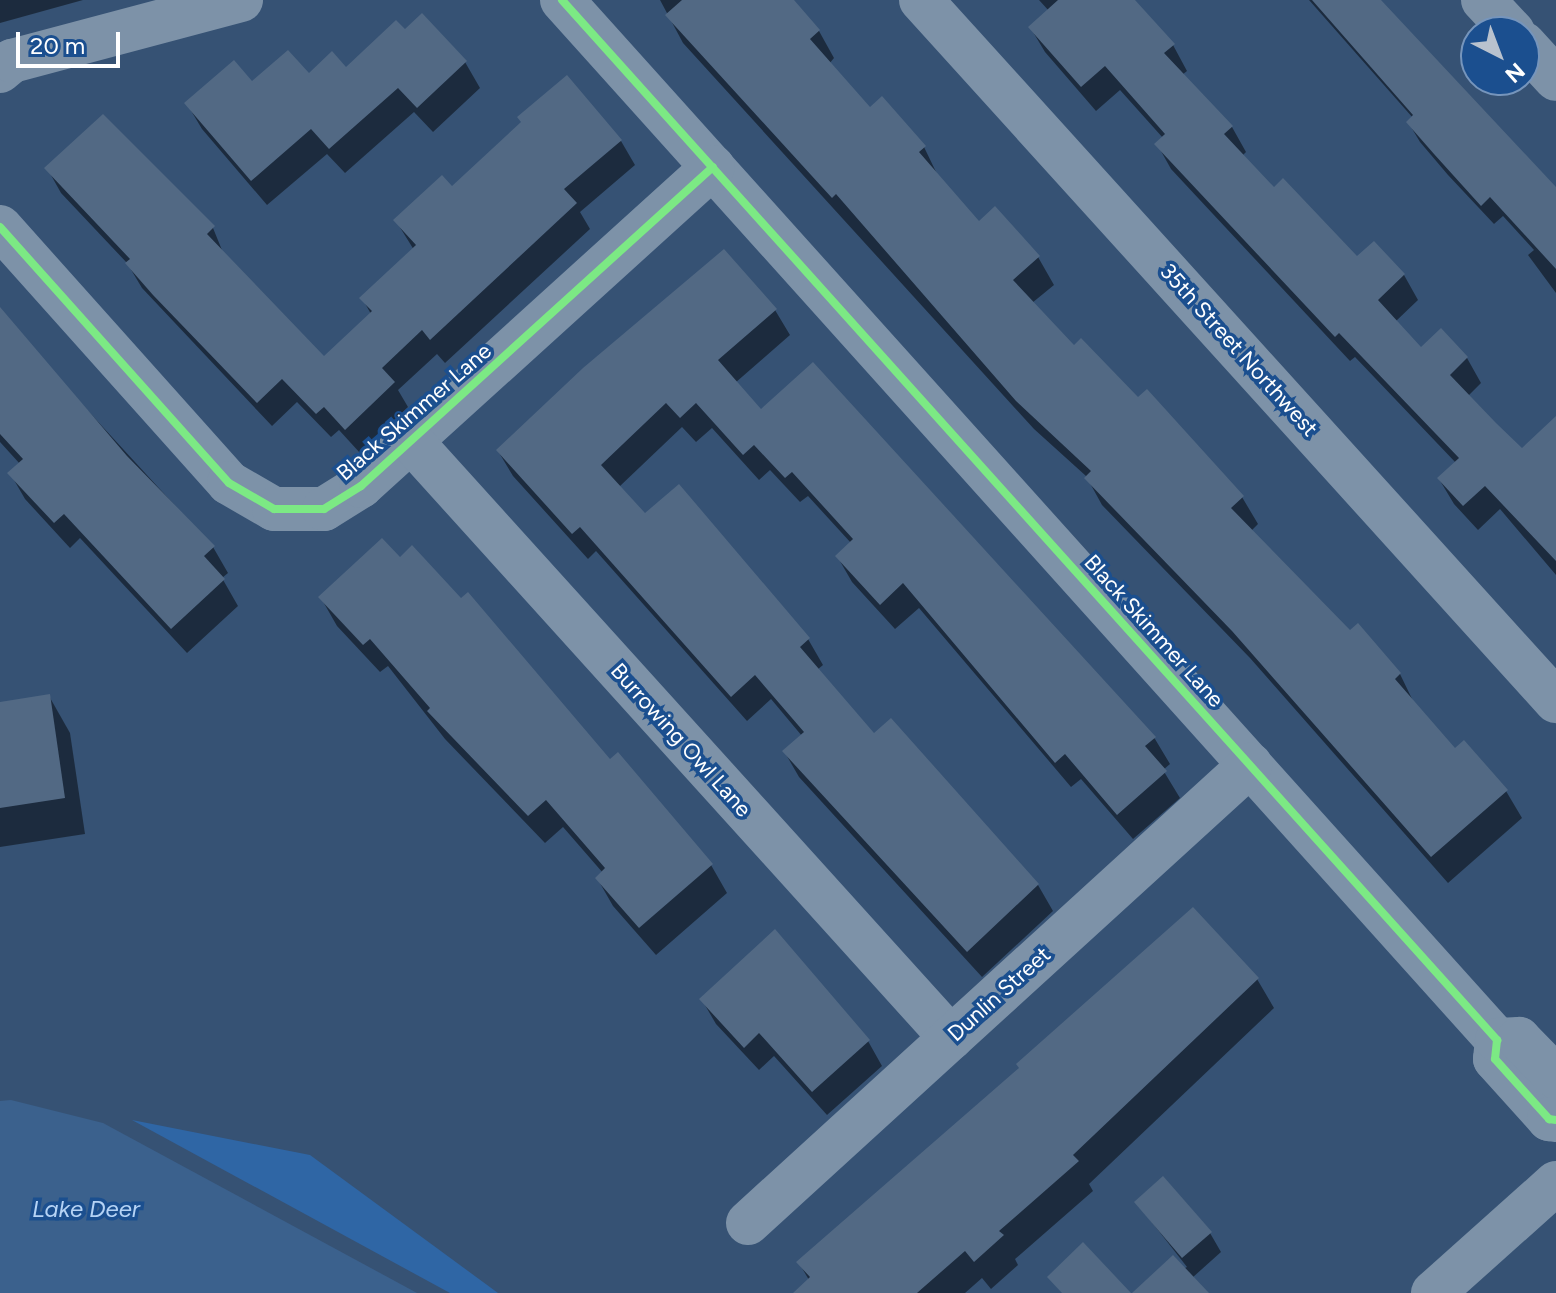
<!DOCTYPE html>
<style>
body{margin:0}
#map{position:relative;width:1556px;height:1293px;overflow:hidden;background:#365274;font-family:Figtree,sans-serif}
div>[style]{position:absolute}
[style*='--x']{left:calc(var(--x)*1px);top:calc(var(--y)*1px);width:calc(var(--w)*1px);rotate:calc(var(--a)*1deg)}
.green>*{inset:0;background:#2f66a5}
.water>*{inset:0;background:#3b618d}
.shadow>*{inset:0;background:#0007}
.building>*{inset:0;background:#526984}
.minor>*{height:44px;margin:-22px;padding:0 22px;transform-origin:22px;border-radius:22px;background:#7d92a8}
.cycleway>*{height:8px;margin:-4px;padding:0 4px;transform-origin:4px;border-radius:4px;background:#7ce984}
span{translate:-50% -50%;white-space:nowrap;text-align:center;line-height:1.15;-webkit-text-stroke:7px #1b4f8f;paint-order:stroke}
.street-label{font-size:22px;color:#fff}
.water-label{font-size:24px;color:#b5d3f5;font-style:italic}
.north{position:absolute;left:1460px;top:16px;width:80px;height:80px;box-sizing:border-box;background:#1b4f8f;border:2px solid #7695bc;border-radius:50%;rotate:138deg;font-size:22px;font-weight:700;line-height:32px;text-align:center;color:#fff}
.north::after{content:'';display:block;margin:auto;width:28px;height:36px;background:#b9c2ce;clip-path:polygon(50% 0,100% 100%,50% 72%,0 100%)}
.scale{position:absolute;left:16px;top:32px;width:104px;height:36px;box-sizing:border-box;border:4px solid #fff;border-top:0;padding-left:10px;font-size:24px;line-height:28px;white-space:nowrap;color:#fff;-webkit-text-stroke:6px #1b4f8f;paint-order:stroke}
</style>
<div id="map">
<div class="green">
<i style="clip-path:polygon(132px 1120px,310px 1155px,498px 1293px,450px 1293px)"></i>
</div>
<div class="water">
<i style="clip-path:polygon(11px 1100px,103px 1123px,417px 1293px,0 1293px,0 1101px)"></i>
</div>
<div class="shadow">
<i style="clip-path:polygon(0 0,83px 0,0 23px)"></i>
<i style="clip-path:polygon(660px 0,792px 0,819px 31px,834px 58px,829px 64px,869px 110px,924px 147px,938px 176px,979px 224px,1038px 257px,1054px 285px,1032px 303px,1074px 348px,1242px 497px,1258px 524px,1251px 531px,1350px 633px,1358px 626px,1400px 674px,1414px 703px,1454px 751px,1506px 791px,1522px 818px,1448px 883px,1250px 658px,1102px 505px,1086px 476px,1034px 429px,683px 43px)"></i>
<i style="clip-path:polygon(1039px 0,1113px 0,1173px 45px,1187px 71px,1182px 75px,1232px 127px,1246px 152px,1242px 156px,1274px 190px,1357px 259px,1404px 275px,1418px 300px,1395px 322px,1421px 350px,1467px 358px,1481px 383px,1468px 396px,1522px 451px,1556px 419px,1556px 575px,1500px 509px,1478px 530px,1454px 504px,1439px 479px,1456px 463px,1355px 357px,1350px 361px,1171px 169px,1157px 144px,1163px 138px,1120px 90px,1096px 111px,1045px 52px,1030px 27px,1049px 11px)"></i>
<i style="clip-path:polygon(1309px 0,1378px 0,1556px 190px,1556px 293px,1528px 255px,1534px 250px,1503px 216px,1494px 224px,1448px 175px,1420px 142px,1408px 122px,1413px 118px)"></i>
<i style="clip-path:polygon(405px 32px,465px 62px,480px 88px,433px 132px,414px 112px,345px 173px,327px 154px,267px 205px,202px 129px,187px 104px,252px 84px,346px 70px)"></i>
<i style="clip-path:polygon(621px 141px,635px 165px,580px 212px,590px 229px,445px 363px,437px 354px,398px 390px,408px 407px,360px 453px,339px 430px,331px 437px,297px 402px,272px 426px,142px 288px,127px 263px,61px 193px,47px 168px,213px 228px,224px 255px,324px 358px,371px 314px,362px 298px,414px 250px,396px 221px,452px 189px)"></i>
<i style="clip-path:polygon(775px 310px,790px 335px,735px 383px,761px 412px,813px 365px,1155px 739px,1170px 764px,1163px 770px,1180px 798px,1133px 839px,1081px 779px,1071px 787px,919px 608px,895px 629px,852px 582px,837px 556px,851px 543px,808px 496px,800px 502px,770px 470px,759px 480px,712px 428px,696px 442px,682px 427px,619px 487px,645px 516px,808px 639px,823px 665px,817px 670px,873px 736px,891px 721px,1038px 885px,1053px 911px,982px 977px,799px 777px,784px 751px,802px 736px,771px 699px,747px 721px,596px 551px,588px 559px,513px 476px,498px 451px)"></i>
<i style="clip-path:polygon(0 315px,213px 547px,228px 573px,222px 578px,238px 606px,187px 653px,80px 538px,70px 548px,25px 499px,10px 473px,20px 464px,0 442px)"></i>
<i style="clip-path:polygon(321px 598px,610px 762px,711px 865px,727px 893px,656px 955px,613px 906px,597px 878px,603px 873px,563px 827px,545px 843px,445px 739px,388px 666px,380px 672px,337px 626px)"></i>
<i style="clip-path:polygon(49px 696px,70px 733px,85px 834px,0 847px,0 704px)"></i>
<i style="clip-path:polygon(1257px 979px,1274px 1008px,1089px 1184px,1093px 1191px,1015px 1259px,1018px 1265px,991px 1289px,982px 1278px,965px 1293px,796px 1293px,809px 1280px,799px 1263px)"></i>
<i style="clip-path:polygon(702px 1000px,868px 1041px,882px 1066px,827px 1115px,774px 1056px,759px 1070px,716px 1024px)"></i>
<i style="clip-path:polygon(1136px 1202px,1210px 1233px,1221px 1252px,1192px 1278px,1206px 1293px,1135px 1293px,1187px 1267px)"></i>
</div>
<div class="building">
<i style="clip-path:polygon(682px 0,794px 0,820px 30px,810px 39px,870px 107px,882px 96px,926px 146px,919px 152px,979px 221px,995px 206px,1040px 256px,1013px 280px,1074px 345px,1081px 338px,1138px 397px,1147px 389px,1244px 496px,1231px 508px,1350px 630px,1358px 623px,1401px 673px,1395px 679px,1455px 748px,1464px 740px,1508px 790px,1431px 857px,1232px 631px,1084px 478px,1091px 471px,1016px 401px,836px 194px,832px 198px,665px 15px)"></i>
<i style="clip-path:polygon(1058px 0,1135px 0,1175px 44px,1164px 53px,1233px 126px,1224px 134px,1274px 187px,1283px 178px,1357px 256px,1374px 241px,1405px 274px,1378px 300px,1421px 347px,1441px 328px,1468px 357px,1450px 375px,1496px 423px,1522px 448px,1556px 416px,1556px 561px,1485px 486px,1463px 506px,1437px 478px,1459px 458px,1339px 333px,1335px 337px,1154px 144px,1165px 134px,1105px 66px,1081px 87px,1028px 27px)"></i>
<i style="clip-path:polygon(1312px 0,1381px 0,1556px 187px,1556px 269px,1490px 197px,1481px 206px,1434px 154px,1406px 122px,1413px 115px)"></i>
<i style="clip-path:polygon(422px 13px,467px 61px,417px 108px,398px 88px,329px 149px,311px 129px,251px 181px,184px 103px,234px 60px,252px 81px,288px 50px,309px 73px,332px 51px,346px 67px,396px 20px,405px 29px)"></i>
<i style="clip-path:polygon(567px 75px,622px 140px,564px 189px,577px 203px,430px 340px,422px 330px,382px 368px,395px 382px,345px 430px,324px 407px,316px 414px,282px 379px,257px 403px,153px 295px,125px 263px,130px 259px,44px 168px,103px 114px,215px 226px,207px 234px,324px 356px,372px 311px,359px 298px,416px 245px,393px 220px,442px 175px,452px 186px,521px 122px,517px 117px)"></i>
<i style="clip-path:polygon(724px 249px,777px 309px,718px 360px,761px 409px,813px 362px,1156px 737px,1145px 746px,1167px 771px,1117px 815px,1065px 754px,1055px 763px,903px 583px,880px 605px,835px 556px,853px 539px,792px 472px,785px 478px,754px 445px,743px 455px,696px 403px,680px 418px,666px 403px,601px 465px,645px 513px,679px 484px,810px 638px,800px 647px,874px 733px,891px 718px,1039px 884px,967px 952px,782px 751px,804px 732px,755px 675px,731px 697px,580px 527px,572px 534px,496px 450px,583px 368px)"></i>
<i style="clip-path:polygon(0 307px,127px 456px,215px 546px,204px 556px,225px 579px,171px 629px,64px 514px,54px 523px,7px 473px,23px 459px,0 434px)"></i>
<i style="clip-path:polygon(382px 538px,400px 557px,412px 545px,461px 598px,468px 592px,610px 759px,618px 752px,713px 864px,639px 928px,595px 878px,605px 868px,546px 800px,528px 816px,427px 711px,430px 708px,370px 639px,363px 645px,318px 597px)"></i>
<i style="clip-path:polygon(50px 694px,65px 798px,0 808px,0 702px)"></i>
<i style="clip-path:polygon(1193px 907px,1259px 978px,1073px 1155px,1079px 1161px,999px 1231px,1004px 1235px,974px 1262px,965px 1251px,917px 1293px,793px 1293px,810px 1277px,796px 1262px,1019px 1068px,1016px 1064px)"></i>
<i style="clip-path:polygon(775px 929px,870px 1040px,812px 1092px,759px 1033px,744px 1048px,699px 999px)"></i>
<i style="clip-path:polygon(1163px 1176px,1212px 1232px,1182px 1258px,1134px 1202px)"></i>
<i style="clip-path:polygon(1083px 1242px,1131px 1293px,1062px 1293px,1047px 1277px)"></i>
<i style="clip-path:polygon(1173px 1255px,1209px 1293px,1132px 1293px)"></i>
</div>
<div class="minor">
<i style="--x:562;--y:0;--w:1399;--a:48.04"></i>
<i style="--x:1497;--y:1040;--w:19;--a:96"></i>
<i style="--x:1495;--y:1059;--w:81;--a:48"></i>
<i style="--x:1549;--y:1119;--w:7;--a:8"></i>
<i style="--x:921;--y:0;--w:946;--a:47.83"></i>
<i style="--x:1483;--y:0;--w:44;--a:46.8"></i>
<i style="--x:1524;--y:44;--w:47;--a:47.6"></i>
<i style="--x:0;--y:71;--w:16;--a:-40"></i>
<i style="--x:12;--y:61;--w:237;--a:-14.9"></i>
<i style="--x:0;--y:227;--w:343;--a:48.2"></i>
<i style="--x:229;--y:483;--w:52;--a:30"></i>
<i style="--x:274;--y:509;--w:50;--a:0"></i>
<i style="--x:324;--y:509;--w:44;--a:-31.9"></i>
<i style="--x:361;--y:486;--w:475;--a:-42.2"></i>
<i style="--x:411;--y:441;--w:805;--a:47.87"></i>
<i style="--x:1497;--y:1040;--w:22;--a:-3"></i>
<i style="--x:1519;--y:1039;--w:53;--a:45.8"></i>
<i style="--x:748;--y:1223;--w:680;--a:-42.38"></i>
<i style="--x:1433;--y:1293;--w:165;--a:-41.8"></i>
</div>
<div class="cycleway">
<i style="--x:562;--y:0;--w:1399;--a:48.04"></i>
<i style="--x:1497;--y:1040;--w:19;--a:96"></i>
<i style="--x:1495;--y:1059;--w:81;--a:48"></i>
<i style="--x:1549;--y:1119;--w:7;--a:8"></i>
<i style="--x:0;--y:227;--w:343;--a:48.2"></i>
<i style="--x:229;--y:483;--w:52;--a:30"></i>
<i style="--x:274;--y:509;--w:50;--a:0"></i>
<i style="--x:324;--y:509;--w:44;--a:-31.9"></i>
<i style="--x:361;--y:486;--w:475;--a:-42.2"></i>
</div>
<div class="street-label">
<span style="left:1239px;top:350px;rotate:48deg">35th Street Northwest</span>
<span style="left:414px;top:412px;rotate:-41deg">Black Skimmer Lane</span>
<span style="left:1154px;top:631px;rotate:48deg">Black Skimmer Lane</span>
<span style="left:681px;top:740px;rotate:48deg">Burrowing Owl Lane</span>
<span style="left:999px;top:994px;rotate:-42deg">Dunlin Street</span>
</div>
<div class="water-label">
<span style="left:86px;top:1209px">Lake Deer</span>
</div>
<div class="north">N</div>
<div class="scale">20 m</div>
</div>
